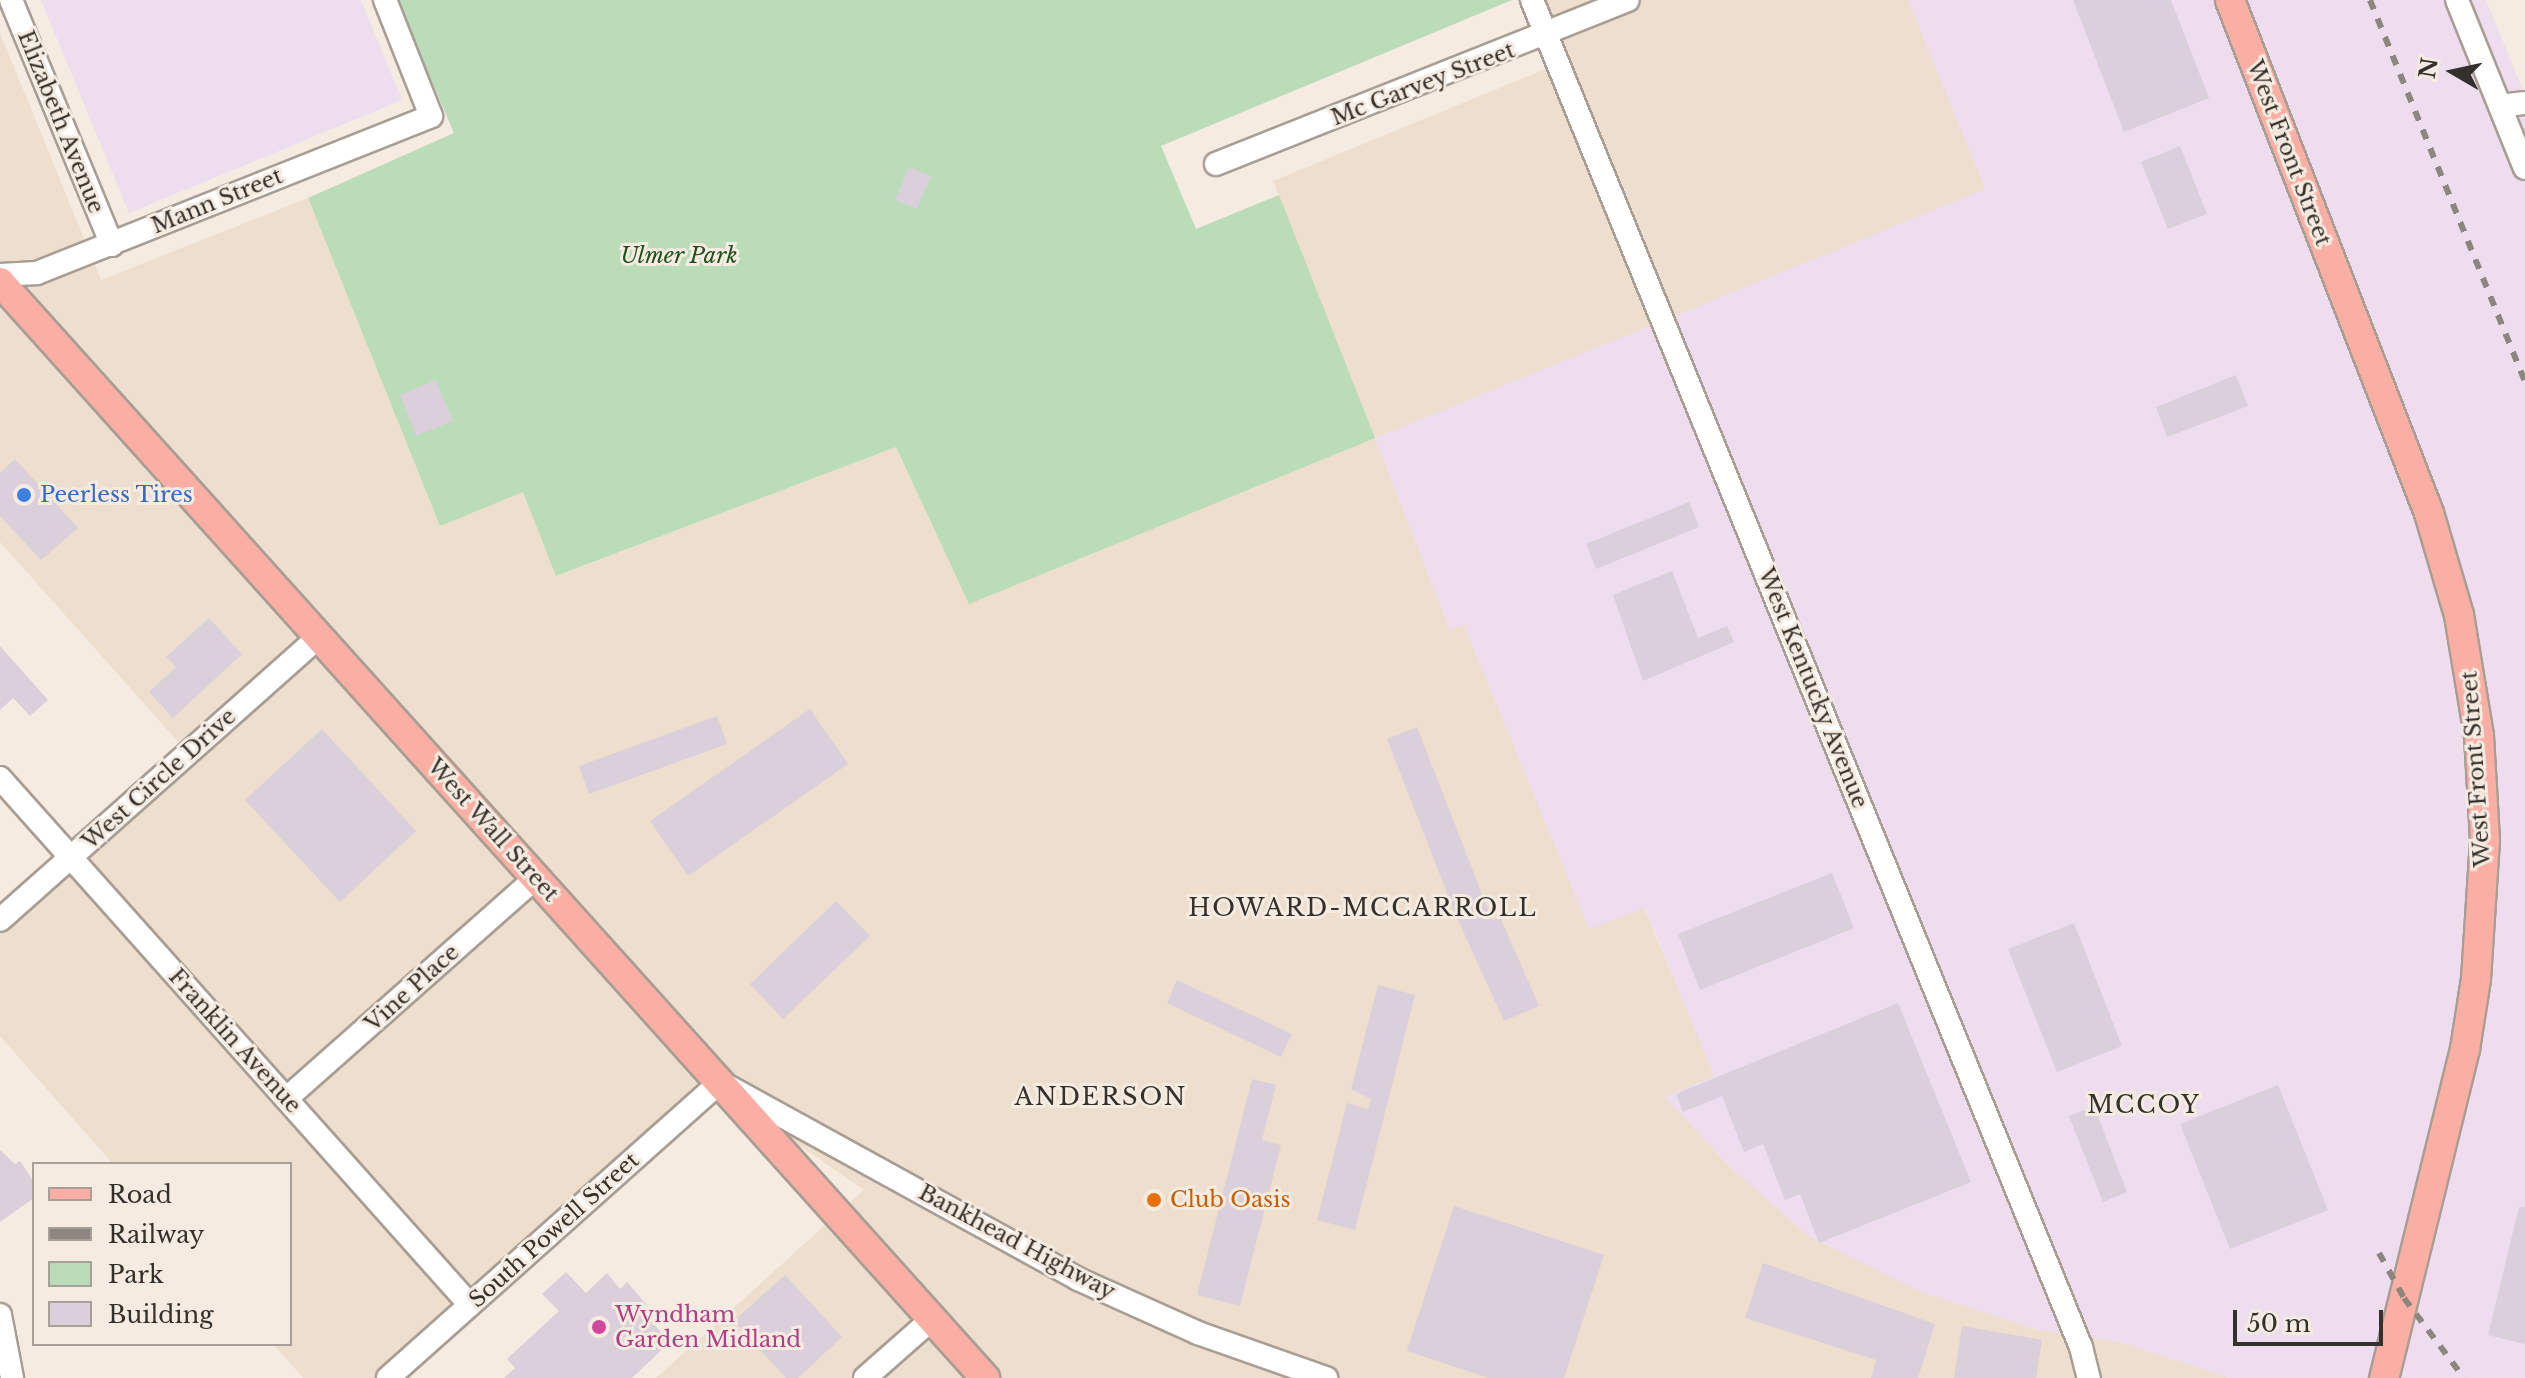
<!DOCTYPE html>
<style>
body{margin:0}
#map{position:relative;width:2525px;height:1378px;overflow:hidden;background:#f5ebe0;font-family:"Libre Baskerville",serif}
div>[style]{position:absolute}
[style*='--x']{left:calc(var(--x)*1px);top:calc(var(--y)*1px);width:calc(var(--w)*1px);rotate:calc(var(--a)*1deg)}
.built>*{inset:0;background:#eedece}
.industrial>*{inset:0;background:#edddef}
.green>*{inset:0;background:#badcb8}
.building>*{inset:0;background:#dacfda}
.roads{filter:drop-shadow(2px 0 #a89e94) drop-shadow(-2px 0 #a89e94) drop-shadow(0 2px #a89e94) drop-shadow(0 -2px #a89e94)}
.minor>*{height:22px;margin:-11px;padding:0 11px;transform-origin:11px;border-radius:11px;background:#fff}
.major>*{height:28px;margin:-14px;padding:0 14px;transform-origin:14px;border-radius:14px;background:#fbafa4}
.rail>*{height:6px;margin-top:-3px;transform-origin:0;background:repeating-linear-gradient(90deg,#8d867f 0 10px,transparent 0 20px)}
.dots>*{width:22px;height:22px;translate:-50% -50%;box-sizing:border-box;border:4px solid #f5ebe0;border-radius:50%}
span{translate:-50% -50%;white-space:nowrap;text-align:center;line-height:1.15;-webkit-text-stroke:6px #f5ebe0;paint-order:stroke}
.street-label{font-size:22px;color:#34302c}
.park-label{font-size:22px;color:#1e511d;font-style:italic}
.shop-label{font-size:22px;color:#366cbe}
.left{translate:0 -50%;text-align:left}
.food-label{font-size:22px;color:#c56008}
.hotel-label{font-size:22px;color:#b23c85}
.neighbourhood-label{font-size:24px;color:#34302c;letter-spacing:2px}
.legend{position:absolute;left:32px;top:1162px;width:260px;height:184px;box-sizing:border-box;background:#f5ebe0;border:2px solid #a8a098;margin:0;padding:10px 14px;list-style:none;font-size:24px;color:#34302c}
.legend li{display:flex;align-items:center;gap:16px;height:40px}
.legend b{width:40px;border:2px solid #a8a098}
.north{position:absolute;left:2413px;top:32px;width:80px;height:80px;-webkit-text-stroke:6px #f5ebe0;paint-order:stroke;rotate:279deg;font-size:22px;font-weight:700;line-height:32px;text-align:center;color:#34302c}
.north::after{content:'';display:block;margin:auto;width:28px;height:36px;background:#34302c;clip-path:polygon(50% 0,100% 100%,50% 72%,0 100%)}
.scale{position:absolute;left:2233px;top:1310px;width:150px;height:36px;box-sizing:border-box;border:4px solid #34302c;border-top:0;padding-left:10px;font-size:24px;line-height:28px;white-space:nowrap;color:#34302c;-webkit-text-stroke:6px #f5ebe0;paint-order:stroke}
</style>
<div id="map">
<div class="built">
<i style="clip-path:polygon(1523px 0,1908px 0,1986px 189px,1375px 438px,1450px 630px,1464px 625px,1589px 928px,1644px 908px,1715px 1076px,1665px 1097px,1730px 1167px,1808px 1235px,1918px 1291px,2035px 1329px,2119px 1342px,2230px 1378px,656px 1378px,864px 1190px,747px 1109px,719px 1078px,382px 1378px,303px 1378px,273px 1344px,290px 1344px,290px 1164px,113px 1164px,0 1036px,0 922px,188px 753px,0 542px,0 33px,101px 280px,308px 198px,440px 526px,523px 491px,557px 576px,896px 447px,969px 603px,1374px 438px,1273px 181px,1548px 68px)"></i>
</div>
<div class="industrial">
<i style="clip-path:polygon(41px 0,361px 0,402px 100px,129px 213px)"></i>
<i style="clip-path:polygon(1908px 0,2486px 0,2525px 95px,2525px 1378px,2230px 1378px,2119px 1342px,2035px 1329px,1918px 1291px,1808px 1236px,1730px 1167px,1665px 1097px,1714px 1076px,1645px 908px,1589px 929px,1464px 625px,1450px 630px,1375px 438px,1985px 189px)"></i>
</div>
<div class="green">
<i style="clip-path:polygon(397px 0,1512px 0,1161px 146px,1196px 229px,1279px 195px,1375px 438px,969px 604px,896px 447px,556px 576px,523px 492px,440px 526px,308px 198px,454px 133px)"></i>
</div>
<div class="building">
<i style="clip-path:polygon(2073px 0,2171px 0,2209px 98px,2124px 132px)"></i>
<i style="clip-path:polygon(2180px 146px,2207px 214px,2168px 229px,2141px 162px)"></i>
<i style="clip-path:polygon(909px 167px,931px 176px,917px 209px,895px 200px)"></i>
<i style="clip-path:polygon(2236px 375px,2248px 406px,2167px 437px,2156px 407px)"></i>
<i style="clip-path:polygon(436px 380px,453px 421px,416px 436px,400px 395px)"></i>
<i style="clip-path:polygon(15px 459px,78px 528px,41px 560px,0 516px,0 473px)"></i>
<i style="clip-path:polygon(1689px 502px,1699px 527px,1596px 569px,1586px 544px)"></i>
<i style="clip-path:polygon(1672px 571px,1698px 638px,1727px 626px,1734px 642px,1643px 681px,1613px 595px)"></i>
<i style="clip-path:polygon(209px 618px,242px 654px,173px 718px,149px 692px,176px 667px,166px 657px)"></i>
<i style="clip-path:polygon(0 646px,48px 700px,30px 716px,13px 698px,0 710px)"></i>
<i style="clip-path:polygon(810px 709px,848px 764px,688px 876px,650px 821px)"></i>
<i style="clip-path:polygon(717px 716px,727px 744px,589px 794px,579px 766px)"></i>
<i style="clip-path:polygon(1417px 727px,1492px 920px,1500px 917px,1539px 1006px,1504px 1021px,1454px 911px,1387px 739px)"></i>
<i style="clip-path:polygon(322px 729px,416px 831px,340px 902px,245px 800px)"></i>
<i style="clip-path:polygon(1832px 873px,1854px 928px,1700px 990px,1678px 934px)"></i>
<i style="clip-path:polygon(836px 901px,870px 936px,783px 1019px,750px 984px)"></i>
<i style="clip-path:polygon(2074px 923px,2122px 1046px,2057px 1072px,2008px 949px)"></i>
<i style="clip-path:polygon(1177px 980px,1292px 1034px,1281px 1057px,1167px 1003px)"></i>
<i style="clip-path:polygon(1378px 985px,1415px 995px,1355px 1230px,1317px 1220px,1347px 1103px,1368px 1109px,1371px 1099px,1351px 1089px)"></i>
<i style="clip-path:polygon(1898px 1003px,1971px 1182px,1819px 1243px,1800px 1194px,1785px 1200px,1763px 1144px,1744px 1152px,1722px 1096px,1683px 1112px,1676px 1094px)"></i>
<i style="clip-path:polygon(1252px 1079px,1276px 1085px,1262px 1140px,1281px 1145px,1240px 1306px,1197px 1295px)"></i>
<i style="clip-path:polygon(2278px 1085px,2328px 1210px,2230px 1249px,2180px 1124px)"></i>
<i style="clip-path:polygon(2094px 1106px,2127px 1192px,2103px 1202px,2069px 1116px)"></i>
<i style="clip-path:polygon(0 1150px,15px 1164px,20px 1161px,34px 1182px,34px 1198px,0 1222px)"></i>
<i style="clip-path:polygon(1454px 1206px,1604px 1255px,1564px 1378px,1489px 1378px,1407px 1351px)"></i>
<i style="clip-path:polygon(2519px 1207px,2525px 1207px,2525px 1344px,2488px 1335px)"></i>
<i style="clip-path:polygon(1763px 1263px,1935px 1324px,1918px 1378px,1871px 1378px,1876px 1360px,1745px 1318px)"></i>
<i style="clip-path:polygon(566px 1272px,586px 1293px,607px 1273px,620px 1289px,627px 1282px,646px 1304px,640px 1309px,670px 1342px,632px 1378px,504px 1378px,515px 1368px,507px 1359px,559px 1311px,542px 1294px)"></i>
<i style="clip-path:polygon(785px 1275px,842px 1337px,798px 1378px,786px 1378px,734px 1321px)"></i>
<i style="clip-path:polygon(1962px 1326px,2042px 1340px,2036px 1378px,1954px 1378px)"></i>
</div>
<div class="roads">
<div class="minor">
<i style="--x:11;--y:0;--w:265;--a:67.6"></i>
<i style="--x:1532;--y:0;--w:1455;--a:67.83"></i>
<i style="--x:2081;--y:1347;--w:32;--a:76"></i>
<i style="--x:2457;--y:0;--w:181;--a:68"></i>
<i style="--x:2500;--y:106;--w:25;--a:-7"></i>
<i style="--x:1216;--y:164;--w:443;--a:-21.7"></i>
<i style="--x:0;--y:275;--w:37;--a:-3"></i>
<i style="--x:37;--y:273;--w:424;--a:-21.7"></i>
<i style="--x:431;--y:116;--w:125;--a:-111.6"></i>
<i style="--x:0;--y:778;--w:706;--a:48.27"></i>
<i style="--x:0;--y:920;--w:425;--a:-41.6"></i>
<i style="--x:287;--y:1098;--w:334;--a:-41.5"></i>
<i style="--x:0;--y:1315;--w:64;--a:79.2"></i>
<i style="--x:388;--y:1378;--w:445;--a:-41.7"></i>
<i style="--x:720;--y:1082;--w:409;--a:28.8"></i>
<i style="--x:1078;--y:1279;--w:132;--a:24.2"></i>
<i style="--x:1198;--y:1333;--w:136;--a:19.4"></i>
<i style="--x:865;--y:1378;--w:89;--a:-41.4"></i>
</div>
<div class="major">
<i style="--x:2230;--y:0;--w:550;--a:68.8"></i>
<i style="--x:2429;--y:513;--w:106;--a:73.6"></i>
<i style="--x:2459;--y:615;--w:123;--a:80.6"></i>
<i style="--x:2479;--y:736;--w:104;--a:86.7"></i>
<i style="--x:2485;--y:840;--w:139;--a:93.7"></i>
<i style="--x:2476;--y:979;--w:71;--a:98.9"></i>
<i style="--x:2465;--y:1049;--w:339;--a:103.8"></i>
<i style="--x:0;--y:282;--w:1474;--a:48.05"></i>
</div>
</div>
<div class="rail">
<i style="--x:2370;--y:0;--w:412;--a:67.9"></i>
<i style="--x:2379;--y:1253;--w:51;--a:60.9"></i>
<i style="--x:2404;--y:1298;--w:100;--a:53.1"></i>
</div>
<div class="dots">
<i style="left:24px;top:495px;background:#3f7fe0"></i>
<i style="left:1154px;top:1200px;background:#e8710a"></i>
<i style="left:599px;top:1327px;background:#d1479c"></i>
</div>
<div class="street-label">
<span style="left:1423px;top:84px;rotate:-21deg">Mc Garvey Street</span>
<span style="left:61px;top:122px;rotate:68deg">Elizabeth Avenue</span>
<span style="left:2289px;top:153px;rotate:69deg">West Front Street</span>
<span style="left:217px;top:201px;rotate:-22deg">Mann Street</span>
<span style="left:1813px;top:688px;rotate:68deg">West Kentucky Avenue</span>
<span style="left:2476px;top:769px;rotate:-94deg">West Front Street</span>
<span style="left:159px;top:779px;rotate:-42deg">West Circle Drive</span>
<span style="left:493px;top:830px;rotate:48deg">West Wall Street</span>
<span style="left:412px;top:988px;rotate:-42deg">Vine Place</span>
<span style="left:235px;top:1041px;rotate:48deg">Franklin Avenue</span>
<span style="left:554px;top:1230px;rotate:-42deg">South Powell Street</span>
<span style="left:1017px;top:1242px;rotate:28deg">Bankhead Highway</span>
</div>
<div class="park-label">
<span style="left:679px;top:256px">Ulmer Park</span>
</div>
<div class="shop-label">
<span class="left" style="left:40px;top:495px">Peerless Tires</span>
</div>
<div class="food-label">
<span class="left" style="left:1170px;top:1200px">Club Oasis</span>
</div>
<div class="hotel-label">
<span class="left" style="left:615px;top:1327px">Wyndham<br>Garden Midland</span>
</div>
<div class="neighbourhood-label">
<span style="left:1363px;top:908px">HOWARD-MCCARROLL</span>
<span style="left:1101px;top:1097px">ANDERSON</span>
<span style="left:2144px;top:1105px">MCCOY</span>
</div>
<ul class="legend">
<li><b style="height:10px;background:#fbafa4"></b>Road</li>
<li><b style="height:10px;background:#8d867f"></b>Railway</li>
<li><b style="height:22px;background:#badcb8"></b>Park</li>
<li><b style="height:22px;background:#dacfda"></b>Building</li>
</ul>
<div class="north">N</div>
<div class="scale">50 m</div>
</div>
